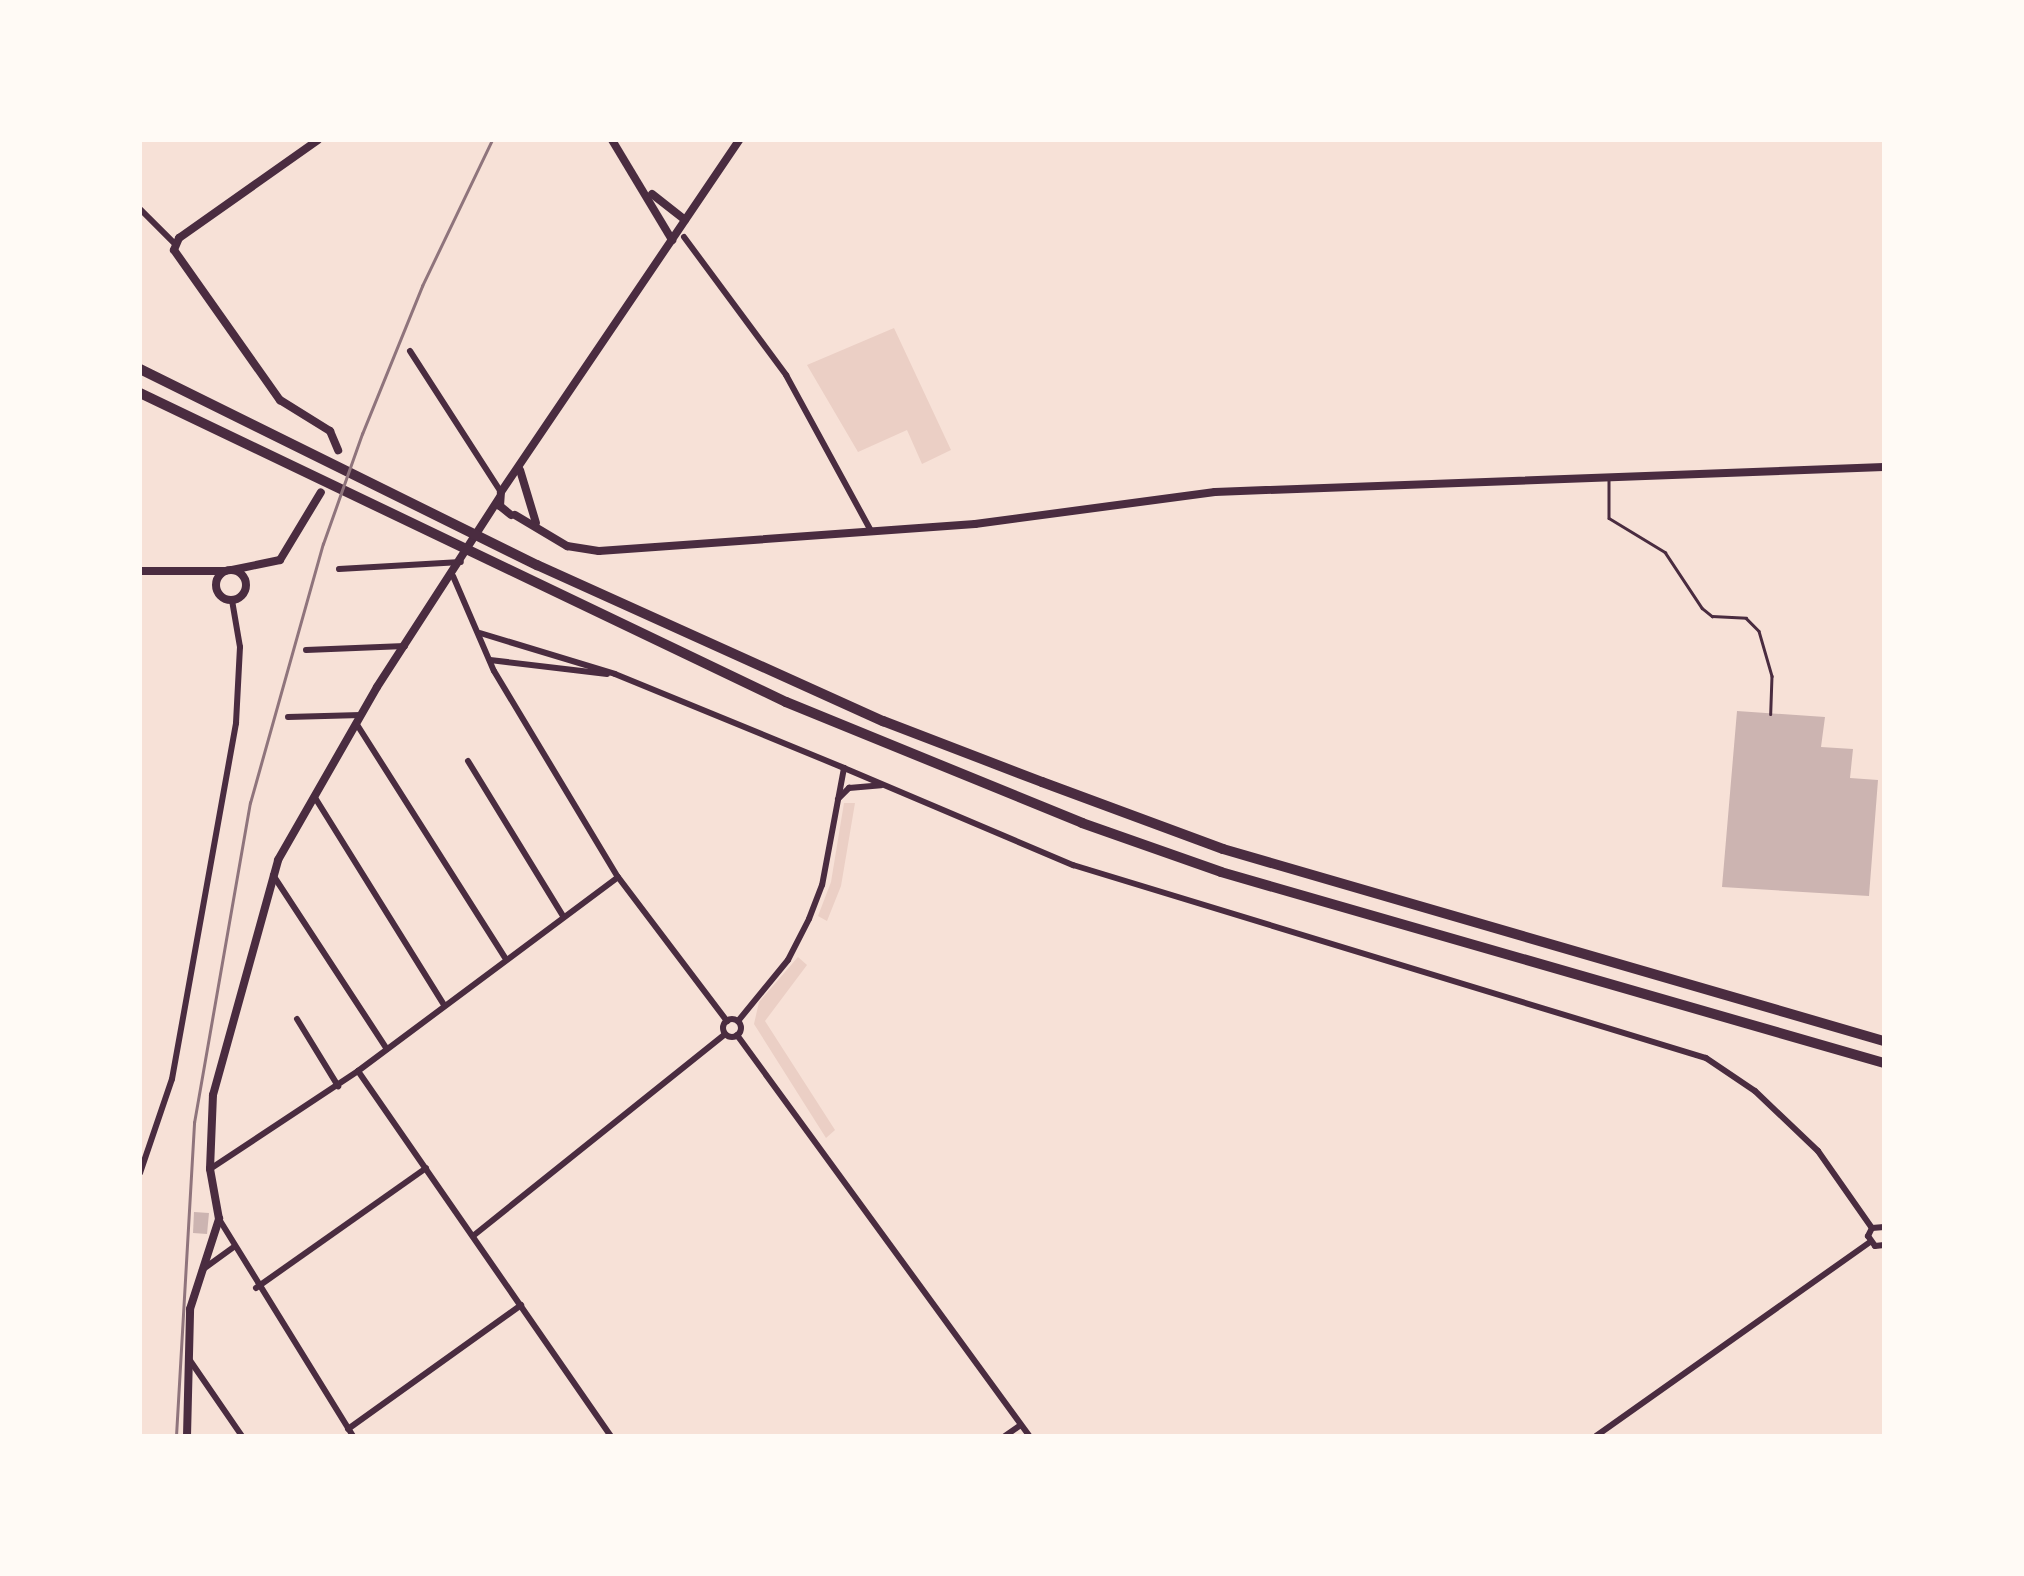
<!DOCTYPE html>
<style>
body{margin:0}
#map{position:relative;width:2024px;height:1576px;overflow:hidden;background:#f7e1d7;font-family:Signika,sans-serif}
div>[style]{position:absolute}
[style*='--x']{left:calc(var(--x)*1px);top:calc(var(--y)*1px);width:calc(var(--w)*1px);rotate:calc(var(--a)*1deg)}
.green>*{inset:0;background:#ebcfc5}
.building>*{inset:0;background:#ccb4b1}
.service>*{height:2.5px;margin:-1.25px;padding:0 1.25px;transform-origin:1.25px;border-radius:1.25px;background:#4a2c40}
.minor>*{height:6px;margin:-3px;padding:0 3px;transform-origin:3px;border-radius:3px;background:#4a2c40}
.minor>.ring{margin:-3px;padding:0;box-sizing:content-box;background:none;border:6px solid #4a2c40;border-radius:50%}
.tertiary>*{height:8px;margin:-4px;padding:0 4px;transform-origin:4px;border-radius:4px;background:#4a2c40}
.tertiary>.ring{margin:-4px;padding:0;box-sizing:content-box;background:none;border:8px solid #4a2c40;border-radius:50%}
.motorway>*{height:10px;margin:-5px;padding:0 5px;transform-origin:5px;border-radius:5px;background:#4a2c40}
.rail>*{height:2.5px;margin:-1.25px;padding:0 1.25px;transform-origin:1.25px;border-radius:1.25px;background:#8f747c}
span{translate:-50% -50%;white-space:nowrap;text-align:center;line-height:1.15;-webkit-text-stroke:8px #fffaf5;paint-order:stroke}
.frame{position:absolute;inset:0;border:142px solid #fffaf5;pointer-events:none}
</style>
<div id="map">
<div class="green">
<i style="clip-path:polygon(894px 328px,951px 450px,922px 464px,907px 430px,858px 452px,807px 365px)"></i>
<i style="clip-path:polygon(844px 803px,855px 803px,841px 886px,827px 921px,818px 916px,831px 882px)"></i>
<i style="clip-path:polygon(798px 957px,807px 965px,765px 1021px,835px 1130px,826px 1138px,754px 1024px,759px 1002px)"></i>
</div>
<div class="building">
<i style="clip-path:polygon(1737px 711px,1825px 717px,1821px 747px,1853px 749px,1850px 778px,1878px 780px,1869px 896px,1722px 887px)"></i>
<i style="clip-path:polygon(194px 1212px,209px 1213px,207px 1234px,193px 1233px)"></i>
</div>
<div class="service">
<i style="--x:1609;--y:478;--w:40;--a:90"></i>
<i style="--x:1609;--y:518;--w:66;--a:31.3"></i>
<i style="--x:1665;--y:552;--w:67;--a:56.5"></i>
<i style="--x:1702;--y:608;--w:13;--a:39"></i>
<i style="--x:1712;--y:616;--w:34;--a:3"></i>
<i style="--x:1746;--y:618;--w:18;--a:45"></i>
<i style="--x:1759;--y:631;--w:47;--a:73.9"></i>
<i style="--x:1772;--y:676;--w:38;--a:92"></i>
</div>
<div class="minor">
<i style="--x:140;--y:209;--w:49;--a:45"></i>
<i style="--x:684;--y:237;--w:172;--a:53.5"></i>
<i style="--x:786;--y:375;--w:178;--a:61.4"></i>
<i style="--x:410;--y:351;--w:168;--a:57.2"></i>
<i style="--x:339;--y:569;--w:122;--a:-3.3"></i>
<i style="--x:453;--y:576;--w:103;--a:66.7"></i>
<i style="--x:494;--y:671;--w:240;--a:59"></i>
<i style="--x:618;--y:877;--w:181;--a:52.9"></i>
<i style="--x:480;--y:633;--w:141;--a:16.9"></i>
<i style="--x:615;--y:674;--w:248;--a:22.3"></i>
<i style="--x:844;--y:768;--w:119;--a:100.6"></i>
<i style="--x:822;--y:885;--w:36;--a:111"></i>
<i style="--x:809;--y:919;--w:46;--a:117.1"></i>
<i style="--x:788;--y:960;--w:79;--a:129.3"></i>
<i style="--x:306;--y:650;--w:99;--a:-2.3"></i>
<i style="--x:490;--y:660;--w:118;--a:6.8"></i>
<i style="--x:288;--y:717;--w:73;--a:-1.6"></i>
<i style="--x:356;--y:723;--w:278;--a:57.6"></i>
<i style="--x:468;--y:761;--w:182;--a:58.5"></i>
<i style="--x:844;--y:768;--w:249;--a:23"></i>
<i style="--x:1073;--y:865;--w:662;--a:16.96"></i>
<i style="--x:1706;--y:1058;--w:59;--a:34"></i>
<i style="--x:1755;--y:1091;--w:87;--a:43.6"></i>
<i style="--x:1818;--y:1151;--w:94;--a:55"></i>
<i style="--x:314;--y:796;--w:246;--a:58.1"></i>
<i style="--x:838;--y:799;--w:16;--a:-45"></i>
<i style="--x:849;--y:788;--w:32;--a:-5"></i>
<i style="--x:273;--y:875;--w:208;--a:56.8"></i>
<i style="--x:297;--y:1019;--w:79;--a:58.5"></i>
<i class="ring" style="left:723px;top:1019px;width:12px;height:12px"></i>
<i style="--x:737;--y:1035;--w:496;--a:53.9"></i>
<i style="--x:358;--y:1071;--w:444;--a:55.3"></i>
<i style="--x:210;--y:1169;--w:178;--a:-33.5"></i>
<i style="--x:358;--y:1071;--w:324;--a:-36.7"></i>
<i style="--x:140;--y:1173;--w:99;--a:-71.2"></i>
<i style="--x:172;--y:1079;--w:362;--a:-79.8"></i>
<i style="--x:236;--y:723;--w:76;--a:-87"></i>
<i style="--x:240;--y:647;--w:48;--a:-99.7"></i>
<i style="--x:219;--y:1219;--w:255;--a:58.3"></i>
<i style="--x:1884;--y:1227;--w:12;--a:175"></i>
<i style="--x:1872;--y:1228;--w:9;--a:117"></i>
<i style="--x:1868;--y:1236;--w:12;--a:55"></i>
<i style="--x:1875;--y:1246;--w:9;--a:-6"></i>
<i style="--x:473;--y:1236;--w:323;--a:-38.7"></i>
<i style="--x:202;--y:1270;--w:39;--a:-36"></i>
<i style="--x:256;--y:1288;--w:208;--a:-35.2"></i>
<i style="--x:189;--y:1359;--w:93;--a:55.5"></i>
<i style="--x:348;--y:1429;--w:213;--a:-35.6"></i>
<i style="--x:1005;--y:1436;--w:19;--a:-35"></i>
<i style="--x:1596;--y:1436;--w:336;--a:-35.3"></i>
</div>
<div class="tertiary">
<i style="--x:318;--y:140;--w:170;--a:144.8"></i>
<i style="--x:179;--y:238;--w:13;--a:113"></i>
<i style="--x:174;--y:250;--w:184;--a:54.8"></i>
<i style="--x:280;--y:400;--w:59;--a:31.8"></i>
<i style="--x:330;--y:431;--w:21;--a:67"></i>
<i style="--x:612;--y:140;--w:117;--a:59"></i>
<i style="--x:652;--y:194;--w:42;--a:38.2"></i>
<i style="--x:520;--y:470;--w:55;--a:73.2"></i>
<i style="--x:511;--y:515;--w:14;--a:-141"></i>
<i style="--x:500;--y:506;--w:14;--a:-86"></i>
<i style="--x:501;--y:492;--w:425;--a:-55.9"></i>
<i style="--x:515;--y:515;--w:61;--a:30.8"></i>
<i style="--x:567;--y:546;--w:32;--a:9"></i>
<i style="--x:599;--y:551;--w:377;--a:-4.1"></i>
<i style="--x:975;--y:524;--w:242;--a:-7.6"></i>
<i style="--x:1215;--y:492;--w:669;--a:-2.14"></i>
<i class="ring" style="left:216px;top:570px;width:22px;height:22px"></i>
<i style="--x:232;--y:570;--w:49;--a:-11.8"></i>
<i style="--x:280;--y:560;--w:79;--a:-58.9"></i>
<i style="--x:140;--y:571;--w:85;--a:0"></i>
<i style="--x:187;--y:1436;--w:127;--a:-88.6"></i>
<i style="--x:190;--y:1309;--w:95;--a:-72.1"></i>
<i style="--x:219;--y:1219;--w:51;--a:-100.2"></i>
<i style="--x:210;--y:1169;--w:74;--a:-87.7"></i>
<i style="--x:213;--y:1095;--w:244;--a:-74.5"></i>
<i style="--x:278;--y:860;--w:199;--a:-60.2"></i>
<i style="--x:377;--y:687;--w:226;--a:-57.1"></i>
</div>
<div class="motorway">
<i style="--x:140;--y:369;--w:443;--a:26.3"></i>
<i style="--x:537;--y:565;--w:380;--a:24.3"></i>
<i style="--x:883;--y:721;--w:170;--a:21"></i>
<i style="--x:1042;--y:782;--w:193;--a:20.3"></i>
<i style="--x:1223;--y:849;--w:688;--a:16.2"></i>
<i style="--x:140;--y:393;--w:716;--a:25.56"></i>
<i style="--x:786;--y:702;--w:320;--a:22.2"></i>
<i style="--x:1082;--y:823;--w:147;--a:19.4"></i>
<i style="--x:1221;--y:872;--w:690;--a:16.07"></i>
</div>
<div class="rail">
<i style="--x:176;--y:1436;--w:314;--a:-86.7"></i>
<i style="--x:194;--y:1123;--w:325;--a:-80.1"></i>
<i style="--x:250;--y:803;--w:269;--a:-74.3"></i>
<i style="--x:323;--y:544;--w:117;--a:-70.5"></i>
<i style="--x:362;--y:434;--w:160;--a:-67.9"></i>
<i style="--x:422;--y:286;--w:162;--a:-64.4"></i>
</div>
<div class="frame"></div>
</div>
